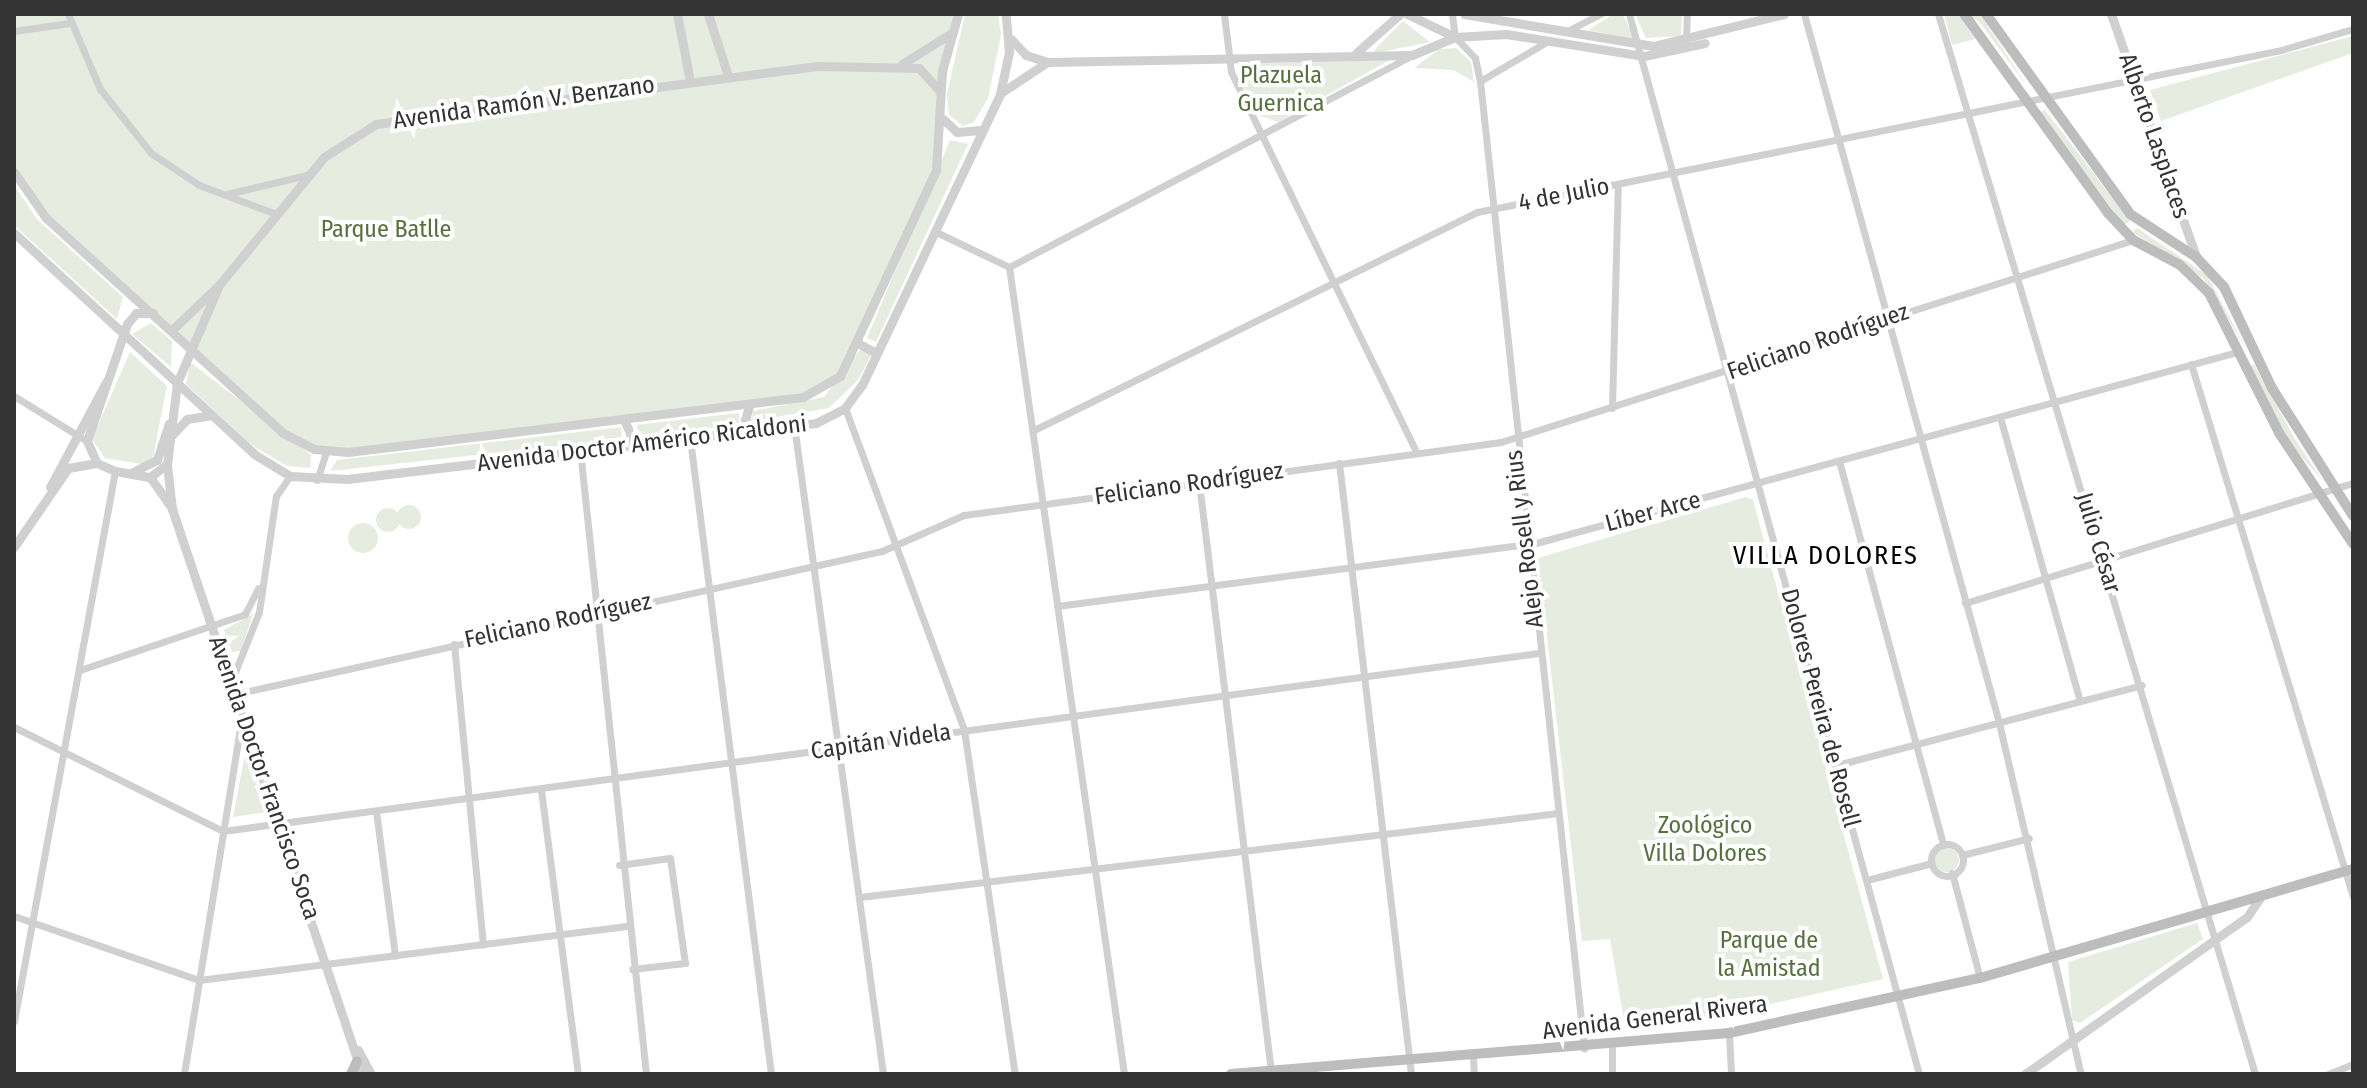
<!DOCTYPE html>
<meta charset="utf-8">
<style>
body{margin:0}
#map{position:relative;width:2367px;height:1088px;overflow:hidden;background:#fff;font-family:"Fira Sans Condensed",sans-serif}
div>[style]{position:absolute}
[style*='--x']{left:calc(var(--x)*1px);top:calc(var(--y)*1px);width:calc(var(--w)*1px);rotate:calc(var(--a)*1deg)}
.green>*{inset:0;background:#e6ecdf}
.round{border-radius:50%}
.minor>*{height:7px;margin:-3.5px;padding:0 3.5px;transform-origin:3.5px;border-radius:3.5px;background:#d0d0d0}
.minor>.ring{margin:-3.5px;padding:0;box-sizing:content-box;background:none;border:7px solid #d0d0d0;border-radius:50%}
.tertiary>*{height:9px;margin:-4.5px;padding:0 4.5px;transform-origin:4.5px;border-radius:4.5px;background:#d0d0d0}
.secondary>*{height:10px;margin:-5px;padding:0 5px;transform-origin:5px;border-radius:5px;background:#bdbdbd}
span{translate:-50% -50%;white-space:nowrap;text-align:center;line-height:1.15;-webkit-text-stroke:8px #fff;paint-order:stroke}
.park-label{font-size:24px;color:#56703f}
.street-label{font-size:24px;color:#333}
.neighbourhood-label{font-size:26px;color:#000;letter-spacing:2px}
.frame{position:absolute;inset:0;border:16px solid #333;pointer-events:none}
</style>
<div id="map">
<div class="green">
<i style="clip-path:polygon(14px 14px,958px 14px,941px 105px,941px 158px,847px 364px,820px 391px,348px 452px,293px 440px,46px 218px,14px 172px)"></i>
<i style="clip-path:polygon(965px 14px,998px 14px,1001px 35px,988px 98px,974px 122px,963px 126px,949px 115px,947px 94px)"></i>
<i style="clip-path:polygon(1614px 14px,1623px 14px,1634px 39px,1588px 30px)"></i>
<i style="clip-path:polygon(1635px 14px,1682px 14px,1681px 36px,1646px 38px)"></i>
<i style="clip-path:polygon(1944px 14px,1958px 14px,1975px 39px,1952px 45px)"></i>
<i style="clip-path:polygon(1969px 14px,1980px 14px,2027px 86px,1981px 24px)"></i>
<i style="clip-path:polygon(1403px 21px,1430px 42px,1375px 53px,1375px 49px)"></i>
<i style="clip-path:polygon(2353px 36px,2353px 53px,2161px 121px,2150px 90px)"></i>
<i style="clip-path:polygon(1456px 48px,1471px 62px,1474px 82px,1453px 70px,1414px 68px,1439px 49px)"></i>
<i style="clip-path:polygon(1390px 60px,1278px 122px,1258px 115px,1243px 87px,1245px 73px,1257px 63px)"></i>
<i style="clip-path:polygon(2045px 110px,2130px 221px,2124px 225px,2040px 112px)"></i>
<i style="clip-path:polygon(950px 140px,968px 144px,876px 342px,867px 338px)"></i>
<i style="clip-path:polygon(14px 185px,37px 219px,123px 297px,117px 319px,14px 225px)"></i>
<i style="clip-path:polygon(2137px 228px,2207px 275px,2250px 356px,2204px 279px,2132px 232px)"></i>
<i style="clip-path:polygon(151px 323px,172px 341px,171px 367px,132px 334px)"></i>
<i style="clip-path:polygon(860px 350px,871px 355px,858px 380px,829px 408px,751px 421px,753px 411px,824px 397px)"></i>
<i style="clip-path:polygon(130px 352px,167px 386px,153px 457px,142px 464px,105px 458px,92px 439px)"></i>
<i style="clip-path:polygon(190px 362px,311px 455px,310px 468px,287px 466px,250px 444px,186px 384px)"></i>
<i style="clip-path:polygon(2254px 364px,2295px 439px,2323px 481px,2289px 443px,2248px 366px)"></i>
<i style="clip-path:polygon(739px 413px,740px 424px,636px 437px,635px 425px)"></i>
<i style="clip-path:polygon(621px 427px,622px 439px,330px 471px,337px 460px)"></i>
<i style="clip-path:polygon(1746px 497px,1753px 500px,1883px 979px,1721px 1015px,1625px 1026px,1610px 939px,1582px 941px,1538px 558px)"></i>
<i class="round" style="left:397px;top:505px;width:24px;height:24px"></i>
<i class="round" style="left:376px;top:508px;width:24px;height:24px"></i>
<i class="round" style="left:348px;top:523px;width:30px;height:30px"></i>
<i style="clip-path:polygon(257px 601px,241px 651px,232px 652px,224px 630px,253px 614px)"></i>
<i style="clip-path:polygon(247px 757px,267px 812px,233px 817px,244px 759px)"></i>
<i class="round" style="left:1935px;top:848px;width:24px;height:24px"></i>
<i style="clip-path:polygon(2197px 923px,2203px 939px,2080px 1023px,2072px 1020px,2068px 962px)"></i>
</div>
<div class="minor">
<i style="--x:68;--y:14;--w:82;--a:66.9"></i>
<i style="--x:100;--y:89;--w:82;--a:51.4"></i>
<i style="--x:151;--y:153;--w:58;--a:33.7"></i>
<i style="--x:199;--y:185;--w:82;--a:20.6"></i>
<i style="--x:1224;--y:14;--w:58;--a:83.1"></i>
<i style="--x:1231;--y:72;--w:423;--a:64"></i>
<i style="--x:1452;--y:14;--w:23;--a:83"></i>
<i style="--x:1455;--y:37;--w:29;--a:46"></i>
<i style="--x:1475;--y:58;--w:24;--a:78"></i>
<i style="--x:1480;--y:81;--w:973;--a:83.86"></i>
<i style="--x:1629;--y:14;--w:1099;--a:74.7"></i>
<i style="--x:1804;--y:14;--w:735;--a:74.62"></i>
<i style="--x:1999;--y:723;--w:360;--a:76.9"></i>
<i style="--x:1938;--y:14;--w:1106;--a:73.35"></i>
<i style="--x:14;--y:31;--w:56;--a:-8.3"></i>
<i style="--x:1567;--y:31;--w:38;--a:-27"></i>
<i style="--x:1686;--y:40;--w:26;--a:-88"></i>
<i style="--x:1480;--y:81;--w:79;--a:-30.5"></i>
<i style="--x:227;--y:194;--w:82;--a:-13.4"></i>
<i style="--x:934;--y:231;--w:83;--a:25.6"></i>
<i style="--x:1009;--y:267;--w:815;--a:81.89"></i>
<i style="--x:1009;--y:267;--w:455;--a:-27.7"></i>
<i style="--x:2191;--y:364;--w:557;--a:73.09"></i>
<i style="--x:14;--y:396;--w:86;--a:31.7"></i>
<i style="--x:845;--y:408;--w:343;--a:69.7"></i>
<i style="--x:964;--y:730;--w:348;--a:81.6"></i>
<i style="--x:1612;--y:408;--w:224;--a:-88.5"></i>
<i style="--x:2000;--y:417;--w:295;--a:74.3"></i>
<i style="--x:794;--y:425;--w:655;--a:82.19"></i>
<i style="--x:1034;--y:430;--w:494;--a:-26.2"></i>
<i style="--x:1477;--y:212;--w:820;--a:-11.39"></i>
<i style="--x:2281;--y:50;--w:75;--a:-16.3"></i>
<i style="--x:690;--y:439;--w:640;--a:82.73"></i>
<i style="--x:580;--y:450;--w:627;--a:83.96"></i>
<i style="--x:1839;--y:461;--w:398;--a:74.8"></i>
<i style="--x:1339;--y:463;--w:615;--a:83.28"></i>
<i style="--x:317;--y:480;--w:28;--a:-72"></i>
<i style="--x:1199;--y:483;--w:593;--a:83.03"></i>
<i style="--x:1965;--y:603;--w:406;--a:-17.2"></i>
<i style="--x:1057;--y:606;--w:483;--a:-7.5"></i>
<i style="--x:1536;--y:543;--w:727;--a:-15.24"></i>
<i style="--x:454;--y:644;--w:302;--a:84.5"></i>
<i style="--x:80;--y:670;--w:174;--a:-18.7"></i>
<i style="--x:245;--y:614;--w:29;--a:-63"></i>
<i style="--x:231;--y:682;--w:75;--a:-68.2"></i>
<i style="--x:259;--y:612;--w:117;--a:-81.7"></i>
<i style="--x:276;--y:496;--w:24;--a:-55"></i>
<i style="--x:235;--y:694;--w:663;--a:-12.46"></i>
<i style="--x:882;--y:551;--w:90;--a:-23.7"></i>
<i style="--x:964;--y:515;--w:542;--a:-7.74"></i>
<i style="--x:1501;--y:442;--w:663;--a:-17.72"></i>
<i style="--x:14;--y:727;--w:233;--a:26.5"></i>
<i style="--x:223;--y:831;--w:1327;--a:-7.71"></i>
<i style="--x:1837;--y:765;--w:315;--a:-14.7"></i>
<i style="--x:541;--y:790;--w:286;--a:82.6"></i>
<i style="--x:376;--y:811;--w:146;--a:82.5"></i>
<i class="ring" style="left:1931px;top:844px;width:25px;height:25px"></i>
<i style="--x:1962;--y:855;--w:69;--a:-14.2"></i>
<i style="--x:619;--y:865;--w:51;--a:-7.8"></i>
<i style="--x:670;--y:858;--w:106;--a:81.9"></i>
<i style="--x:685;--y:963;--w:53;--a:173.5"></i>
<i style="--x:1952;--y:873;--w:109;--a:75.1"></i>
<i style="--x:1867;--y:880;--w:67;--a:-14.7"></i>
<i style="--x:860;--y:897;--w:703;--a:-6.86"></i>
<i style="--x:14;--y:916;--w:196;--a:19.1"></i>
<i style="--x:199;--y:980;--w:431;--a:-7.2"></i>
<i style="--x:14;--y:1021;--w:559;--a:-79.59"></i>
<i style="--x:1729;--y:1033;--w:41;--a:87.2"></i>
<i style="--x:1612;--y:1048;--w:26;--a:90"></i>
<i style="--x:1473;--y:1057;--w:17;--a:87"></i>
<i style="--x:184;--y:1074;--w:362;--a:-80.8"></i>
<i style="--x:2328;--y:1074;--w:27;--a:-22"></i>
</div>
<div class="tertiary">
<i style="--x:677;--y:14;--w:68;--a:79"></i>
<i style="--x:708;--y:14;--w:65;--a:72.1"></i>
<i style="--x:1407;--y:14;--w:53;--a:25.6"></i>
<i style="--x:1455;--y:37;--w:51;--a:-3.4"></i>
<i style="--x:1506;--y:34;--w:140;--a:9.1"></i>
<i style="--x:1644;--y:56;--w:62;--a:-12"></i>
<i style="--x:1464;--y:14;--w:192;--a:9.6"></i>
<i style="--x:1653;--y:46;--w:135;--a:-13.7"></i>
<i style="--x:2111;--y:14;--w:257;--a:70.7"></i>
<i style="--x:1011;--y:39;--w:22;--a:47"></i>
<i style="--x:1026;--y:55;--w:23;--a:18"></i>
<i style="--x:1048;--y:62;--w:364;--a:-1.1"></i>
<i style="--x:1412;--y:55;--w:47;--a:-22.7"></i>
<i style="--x:1356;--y:53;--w:59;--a:-41.6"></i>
<i style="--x:902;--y:64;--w:57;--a:-32"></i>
<i style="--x:1002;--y:92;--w:53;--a:-33.4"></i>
<i style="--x:943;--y:119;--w:19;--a:43"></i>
<i style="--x:957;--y:132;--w:24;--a:-5"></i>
<i style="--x:14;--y:172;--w:56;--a:55.2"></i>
<i style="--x:46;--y:218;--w:320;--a:42.2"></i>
<i style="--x:283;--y:433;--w:35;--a:27"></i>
<i style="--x:314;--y:449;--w:34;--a:5"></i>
<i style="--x:348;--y:452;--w:458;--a:-6.9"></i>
<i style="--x:803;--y:397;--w:43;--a:-29.6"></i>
<i style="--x:840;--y:376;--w:227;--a:-65"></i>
<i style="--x:936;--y:170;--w:99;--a:-86.5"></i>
<i style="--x:942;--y:71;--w:59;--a:-74.3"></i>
<i style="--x:14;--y:233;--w:326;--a:42.6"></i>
<i style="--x:254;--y:454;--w:42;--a:31.4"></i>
<i style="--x:290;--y:476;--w:57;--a:3"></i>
<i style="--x:347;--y:479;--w:472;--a:-6.8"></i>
<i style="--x:816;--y:423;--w:33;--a:-27"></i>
<i style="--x:845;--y:408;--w:29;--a:-54"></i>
<i style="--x:862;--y:385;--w:322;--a:-64.6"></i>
<i style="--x:1000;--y:94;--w:43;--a:-77.9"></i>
<i style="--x:1009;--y:52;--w:38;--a:-95"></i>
<i style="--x:219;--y:285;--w:107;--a:113.2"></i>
<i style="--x:177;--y:383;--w:83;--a:97"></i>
<i style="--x:167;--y:465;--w:44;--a:83.5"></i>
<i style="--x:172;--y:509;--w:596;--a:71.41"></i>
<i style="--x:153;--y:313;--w:17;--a:180"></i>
<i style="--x:136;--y:313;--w:14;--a:129"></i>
<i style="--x:127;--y:324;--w:124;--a:108.9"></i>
<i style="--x:87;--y:441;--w:24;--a:66"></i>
<i style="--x:97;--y:463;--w:20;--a:24"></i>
<i style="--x:115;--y:471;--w:36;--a:10"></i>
<i style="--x:150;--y:477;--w:20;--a:-37"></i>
<i style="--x:172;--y:330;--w:65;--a:-43.8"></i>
<i style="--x:219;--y:285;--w:166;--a:-50.6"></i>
<i style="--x:324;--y:157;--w:62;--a:-32.4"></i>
<i style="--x:376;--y:124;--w:445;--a:-7.5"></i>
<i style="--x:817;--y:66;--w:102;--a:1.1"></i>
<i style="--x:919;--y:68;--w:31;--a:48"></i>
<i style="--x:857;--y:343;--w:22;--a:27"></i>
<i style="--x:749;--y:406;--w:15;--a:106"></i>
<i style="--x:745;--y:420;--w:13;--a:58"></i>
<i style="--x:624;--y:420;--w:17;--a:65"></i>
<i style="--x:631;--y:435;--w:11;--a:117"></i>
<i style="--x:172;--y:435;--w:22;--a:-47"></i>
<i style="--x:187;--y:419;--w:25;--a:-9"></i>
<i style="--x:131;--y:473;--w:29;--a:-27"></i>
<i style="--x:157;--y:460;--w:38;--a:-72"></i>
<i style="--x:150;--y:477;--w:39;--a:55"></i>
<i style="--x:50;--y:487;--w:119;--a:-61.9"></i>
<i style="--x:14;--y:547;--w:96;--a:-55.6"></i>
<i style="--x:68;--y:468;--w:29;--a:-10"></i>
<i style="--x:358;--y:1050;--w:27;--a:62"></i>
<i style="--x:2025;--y:1074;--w:272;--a:-35.3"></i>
<i style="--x:2247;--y:917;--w:23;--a:-56"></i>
</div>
<div class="secondary">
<i style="--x:1964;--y:14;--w:246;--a:54.1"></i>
<i style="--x:2108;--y:213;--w:37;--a:47"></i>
<i style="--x:2133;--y:240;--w:53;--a:28"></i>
<i style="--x:2180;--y:265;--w:40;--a:44"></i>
<i style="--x:2209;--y:293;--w:157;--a:63.4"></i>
<i style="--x:2279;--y:433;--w:133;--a:56.3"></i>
<i style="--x:1986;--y:14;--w:246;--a:54.2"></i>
<i style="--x:2130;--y:214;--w:79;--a:33.1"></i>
<i style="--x:2196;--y:257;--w:41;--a:47"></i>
<i style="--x:2224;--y:287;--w:112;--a:64.6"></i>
<i style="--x:2272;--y:388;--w:151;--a:57.7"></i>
<i style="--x:351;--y:1074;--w:14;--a:-65"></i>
<i style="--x:1231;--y:1074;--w:500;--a:-4.7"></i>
<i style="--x:1729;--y:1033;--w:257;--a:-12.4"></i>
<i style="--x:1980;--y:978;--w:389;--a:-16.3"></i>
</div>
<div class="park-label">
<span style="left:1281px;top:90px">Plazuela<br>Guernica</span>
<span style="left:386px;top:230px">Parque Batlle</span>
<span style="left:1705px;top:840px">Zoológico<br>Villa Dolores</span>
<span style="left:1769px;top:955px">Parque de<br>la Amistad</span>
</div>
<div class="street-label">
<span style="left:524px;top:103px;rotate:-8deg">Avenida Ramón V. Benzano</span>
<span style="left:2154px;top:136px;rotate:71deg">Alberto Lasplaces</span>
<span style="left:1564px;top:195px;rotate:-11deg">4 de Julio</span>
<span style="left:1818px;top:342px;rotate:-19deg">Feliciano Rodríguez</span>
<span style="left:642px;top:444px;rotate:-7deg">Avenida Doctor Américo Ricaldoni</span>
<span style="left:1189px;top:484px;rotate:-8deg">Feliciano Rodríguez</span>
<span style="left:1653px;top:512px;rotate:-15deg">Líber Arce</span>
<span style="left:1525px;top:539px;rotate:-97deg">Alejo Rosell y Rius</span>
<span style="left:2098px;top:543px;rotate:73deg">Julio César</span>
<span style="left:558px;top:621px;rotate:-12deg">Feliciano Rodríguez</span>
<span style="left:1820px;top:708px;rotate:75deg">Dolores Pereira de Rosell</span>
<span style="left:881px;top:742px;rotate:-8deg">Capitán Videla</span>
<span style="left:264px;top:778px;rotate:71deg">Avenida Doctor Francisco Soca</span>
<span style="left:1655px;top:1018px;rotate:-7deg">Avenida General Rivera</span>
</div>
<div class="neighbourhood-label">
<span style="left:1826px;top:556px">VILLA DOLORES</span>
</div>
<div class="frame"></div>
</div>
